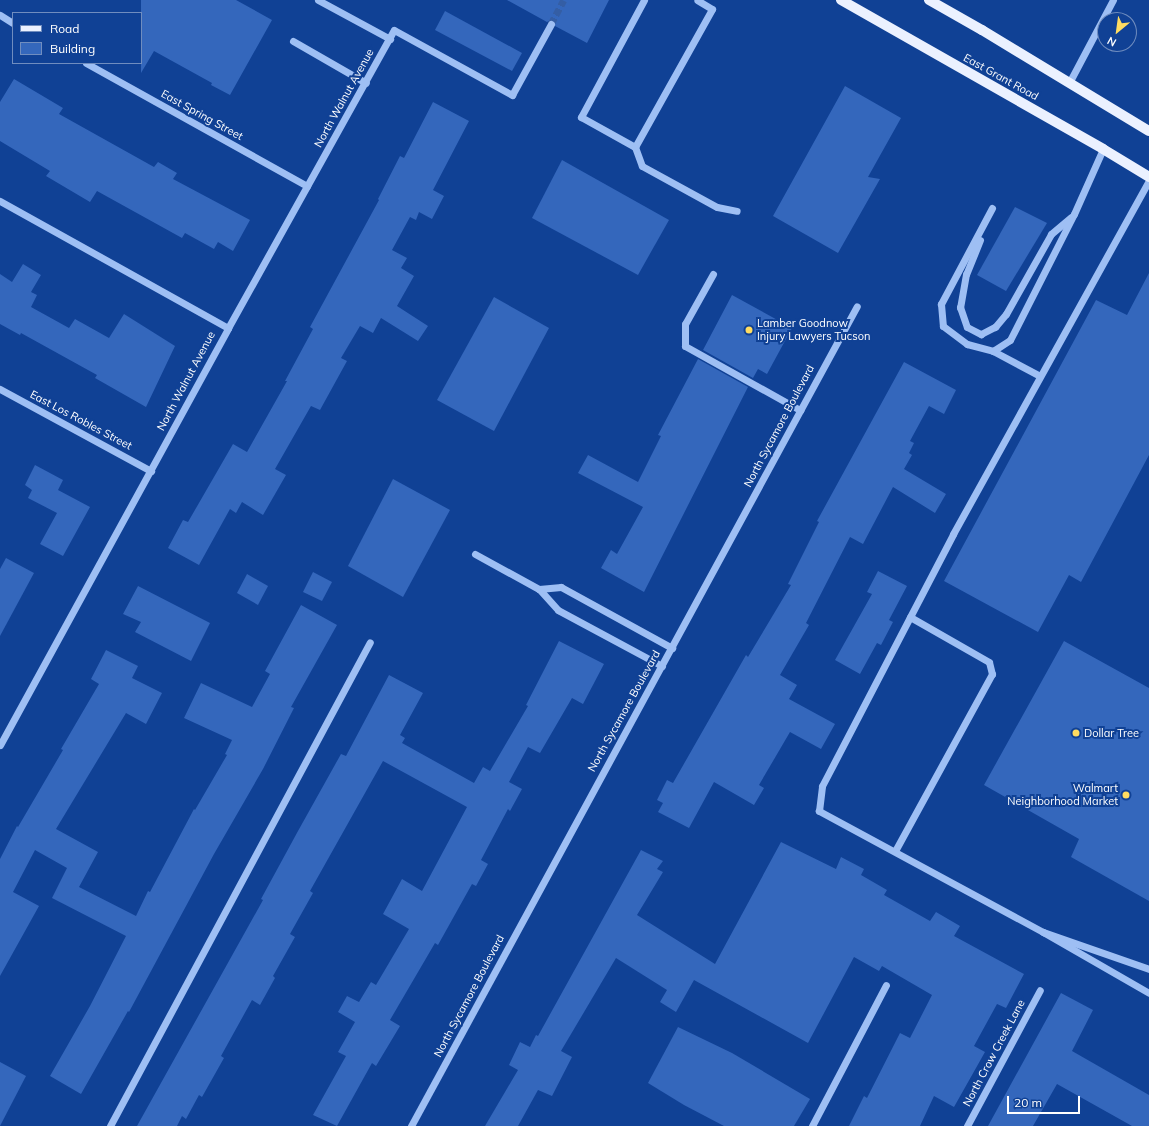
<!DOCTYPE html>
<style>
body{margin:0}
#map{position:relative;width:1149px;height:1126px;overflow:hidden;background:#104195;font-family:Mulish,sans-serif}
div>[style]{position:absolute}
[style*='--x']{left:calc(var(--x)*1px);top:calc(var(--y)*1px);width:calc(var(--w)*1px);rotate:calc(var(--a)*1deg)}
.building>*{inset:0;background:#3467bc}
.minor-tunnel>*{height:7px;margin-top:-3.5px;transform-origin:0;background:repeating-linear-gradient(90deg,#345ea5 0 7px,transparent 0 10.5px)}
.minor>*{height:7px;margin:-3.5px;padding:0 3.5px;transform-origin:3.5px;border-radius:3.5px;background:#9ebff4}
.major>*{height:10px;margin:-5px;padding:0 5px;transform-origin:5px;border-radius:5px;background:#ebf1ff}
.dots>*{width:11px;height:11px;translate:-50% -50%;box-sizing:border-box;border:2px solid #104195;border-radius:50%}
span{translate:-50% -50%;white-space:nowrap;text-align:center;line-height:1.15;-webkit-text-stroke:4px #104195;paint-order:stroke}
.street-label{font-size:11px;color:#fff}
.poi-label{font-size:11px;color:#fff}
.left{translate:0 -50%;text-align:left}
.right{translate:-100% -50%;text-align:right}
.legend{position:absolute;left:12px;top:12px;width:130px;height:52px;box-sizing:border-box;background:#104195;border:1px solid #708dbf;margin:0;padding:5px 7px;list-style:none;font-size:12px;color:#fff}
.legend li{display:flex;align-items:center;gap:8px;height:20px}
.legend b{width:20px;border:1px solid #708dbf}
.north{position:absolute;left:1097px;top:12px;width:40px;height:40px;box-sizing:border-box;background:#104195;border:1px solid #708dbf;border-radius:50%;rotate:209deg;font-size:11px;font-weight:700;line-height:16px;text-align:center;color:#fff}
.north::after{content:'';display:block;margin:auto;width:14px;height:18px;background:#ffdc61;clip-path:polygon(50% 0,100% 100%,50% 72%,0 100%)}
.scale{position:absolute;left:1007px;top:1096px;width:73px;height:18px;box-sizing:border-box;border:2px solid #fff;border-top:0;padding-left:5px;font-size:12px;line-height:14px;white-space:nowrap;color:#fff;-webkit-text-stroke:3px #104195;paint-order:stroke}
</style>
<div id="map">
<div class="building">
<i style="clip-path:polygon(141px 0,236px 0,272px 20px,230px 95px,211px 85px,212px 83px,154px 51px,141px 73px)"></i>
<i style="clip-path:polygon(507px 0,609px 0,587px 43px,555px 26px,555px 22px,553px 19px,547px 22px)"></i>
<i style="clip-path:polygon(445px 11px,522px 53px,512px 71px,435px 30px)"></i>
<i style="clip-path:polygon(14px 79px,63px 108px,59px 114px,154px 167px,158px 162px,177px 173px,173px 179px,250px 220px,233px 251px,218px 242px,214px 249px,185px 233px,182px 238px,97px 191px,90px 202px,46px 176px,50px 171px,0 141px,0 102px)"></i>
<i style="clip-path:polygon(845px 86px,901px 118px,868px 177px,880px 179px,838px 253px,773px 216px)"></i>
<i style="clip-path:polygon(433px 102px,469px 121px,433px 190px,444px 196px,432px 219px,419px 212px,416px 220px,410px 217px,392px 250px,407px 258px,401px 268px,414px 276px,397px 306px,428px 326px,418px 341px,381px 318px,373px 333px,360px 326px,341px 358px,347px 361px,320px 410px,311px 406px,275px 469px,286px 475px,263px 515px,242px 502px,236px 513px,230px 509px,199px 565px,168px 548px,183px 520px,188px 522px,233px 444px,247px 452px,287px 381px,285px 381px,313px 329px,310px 327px,379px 200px,378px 199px,400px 156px,404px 158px)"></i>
<i style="clip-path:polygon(562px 160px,669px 220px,638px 275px,532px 218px)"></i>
<i style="clip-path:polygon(1015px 207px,1047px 223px,1006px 291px,977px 275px)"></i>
<i style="clip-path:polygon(23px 264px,41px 275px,31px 292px,37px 295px,31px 307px,69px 328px,75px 319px,109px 338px,124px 314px,175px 346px,146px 407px,95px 378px,97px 375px,21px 333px,20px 335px,0 324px,0 274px,12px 282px)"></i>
<i style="clip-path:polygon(1149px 273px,1149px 455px,1081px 582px,1069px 575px,1038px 632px,944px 581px,1096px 300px,1127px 315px)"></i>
<i style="clip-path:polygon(732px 295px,792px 328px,767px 374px,758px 369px,753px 378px,703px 350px)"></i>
<i style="clip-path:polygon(494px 297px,549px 328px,494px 431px,437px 400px)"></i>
<i style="clip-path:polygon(698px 359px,748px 387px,644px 592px,601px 568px,611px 550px,617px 554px,643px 507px,578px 473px,588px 455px,638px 482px,661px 436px,658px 435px)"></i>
<i style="clip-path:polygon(904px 362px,956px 390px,944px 414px,929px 406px,910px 441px,914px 443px,909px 453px,912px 455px,904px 469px,946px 494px,935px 513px,893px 487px,863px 544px,850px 537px,806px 623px,809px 625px,780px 675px,797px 685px,789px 699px,835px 724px,821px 749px,790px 732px,759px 785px,764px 788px,754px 805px,714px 782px,689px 828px,658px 812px,663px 803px,657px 800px,667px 780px,673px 783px,746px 655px,748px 657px,791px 585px,788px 584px,819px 522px,817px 521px)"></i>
<i style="clip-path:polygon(35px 465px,63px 480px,58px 490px,90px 507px,63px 556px,40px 544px,57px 513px,28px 498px,32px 490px,25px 485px)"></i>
<i style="clip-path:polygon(393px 479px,450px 510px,403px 597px,348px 566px)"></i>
<i style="clip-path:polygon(6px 558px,34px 573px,0 636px,0 569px)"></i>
<i style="clip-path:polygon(878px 571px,907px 586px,889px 620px,893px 622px,881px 645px,877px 643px,860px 674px,835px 660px,872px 594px,867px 592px)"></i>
<i style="clip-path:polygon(313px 572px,332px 582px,322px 601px,303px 592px)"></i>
<i style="clip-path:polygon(247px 574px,268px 586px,258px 605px,237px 593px)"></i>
<i style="clip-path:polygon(138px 586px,210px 623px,191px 661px,135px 632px,141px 622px,123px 614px)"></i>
<i style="clip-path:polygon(301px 605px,337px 625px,291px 707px,294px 708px,263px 769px,214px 854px,129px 1012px,128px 1011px,81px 1094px,50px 1076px,90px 1006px,126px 936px,52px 898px,67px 868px,35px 850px,13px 892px,39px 906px,0 976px,0 859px,17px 826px,18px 827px,63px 750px,61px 749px,99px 684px,91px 679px,106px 650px,138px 666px,132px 678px,162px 693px,146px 724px,126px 713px,56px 829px,98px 852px,79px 887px,136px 916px,148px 891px,150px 892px,194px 809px,195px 810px,227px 755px,225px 754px,232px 740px,184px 718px,201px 683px,252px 707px,270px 674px,265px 671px)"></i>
<i style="clip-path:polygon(559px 641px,604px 664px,583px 704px,572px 698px,540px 753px,528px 747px,509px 782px,522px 789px,510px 811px,508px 809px,481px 860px,488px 864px,476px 886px,472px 884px,438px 945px,435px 943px,390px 1020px,400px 1026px,376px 1066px,372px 1063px,337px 1126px,313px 1115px,346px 1056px,338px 1052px,355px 1022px,338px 1012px,347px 996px,359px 1002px,371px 982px,376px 985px,409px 929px,383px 914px,402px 879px,422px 891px,467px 807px,383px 761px,310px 891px,313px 893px,290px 934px,295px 937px,273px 976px,275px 978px,260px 1005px,252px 1000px,221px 1056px,224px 1058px,202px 1097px,199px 1095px,186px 1119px,182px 1116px,177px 1126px,137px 1126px,263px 900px,261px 899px,298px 831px,341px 754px,346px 756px,389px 675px,423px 693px,400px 735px,405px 738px,402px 743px,474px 783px,483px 767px,490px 771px,528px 706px,526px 705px)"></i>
<i style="clip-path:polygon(1064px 641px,1149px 688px,1149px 901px,1071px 857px,1079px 839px,984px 785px)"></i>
<i style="clip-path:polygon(781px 842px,836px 869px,841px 857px,864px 869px,861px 875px,887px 890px,884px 895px,930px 921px,936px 912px,960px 926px,954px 936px,1024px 974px,1006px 1008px,997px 1004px,974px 1046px,985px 1052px,954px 1107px,934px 1096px,920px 1126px,849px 1126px,864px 1096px,867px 1098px,900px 1033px,910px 1038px,932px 995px,882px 966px,879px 971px,854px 957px,808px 1043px,694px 980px,676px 1012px,660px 1002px,667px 990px,616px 958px,561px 1051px,572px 1057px,552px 1096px,538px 1090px,518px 1126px,485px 1126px,518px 1070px,509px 1065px,520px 1042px,530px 1047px,536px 1035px,538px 1036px,641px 850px,663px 861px,657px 869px,663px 872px,637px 915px,715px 964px)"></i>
<i style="clip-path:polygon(1061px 993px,1093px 1010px,1072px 1051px,1149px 1095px,1149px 1126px,1132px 1126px,1057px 1084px,1033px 1126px,988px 1126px)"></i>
<i style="clip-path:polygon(678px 1027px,732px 1053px,810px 1099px,794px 1126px,724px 1126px,684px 1105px,648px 1083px)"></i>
<i style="clip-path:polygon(0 1062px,26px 1076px,0 1126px)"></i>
</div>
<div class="minor-tunnel">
<i style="--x:551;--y:24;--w:27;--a:-62"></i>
</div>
<div class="minor">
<i style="--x:318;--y:0;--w:82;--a:28.4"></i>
<i style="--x:644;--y:0;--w:133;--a:118.3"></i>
<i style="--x:581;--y:117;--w:62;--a:29.1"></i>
<i style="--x:635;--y:147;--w:20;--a:70"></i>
<i style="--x:642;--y:166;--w:85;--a:28.7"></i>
<i style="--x:717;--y:207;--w:20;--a:11"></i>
<i style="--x:0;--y:15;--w:15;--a:32"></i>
<i style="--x:293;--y:41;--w:84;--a:29.9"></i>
<i style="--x:86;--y:63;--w:253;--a:29.1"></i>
<i style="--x:1069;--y:83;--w:94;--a:-62.1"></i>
<i style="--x:635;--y:147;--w:158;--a:-60.8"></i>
<i style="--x:712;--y:9;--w:17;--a:-149"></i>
<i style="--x:0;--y:201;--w:261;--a:29.1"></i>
<i style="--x:992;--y:208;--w:109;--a:118"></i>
<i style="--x:941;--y:304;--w:22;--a:85"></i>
<i style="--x:943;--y:326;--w:30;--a:37"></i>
<i style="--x:967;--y:344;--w:27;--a:15"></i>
<i style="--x:993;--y:351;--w:20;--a:-33"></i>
<i style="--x:1010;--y:340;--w:141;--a:-63.1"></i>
<i style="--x:1074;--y:214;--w:71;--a:-66"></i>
<i style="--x:980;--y:240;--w:37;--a:112"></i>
<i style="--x:966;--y:274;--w:34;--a:100"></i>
<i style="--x:960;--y:307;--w:21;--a:71"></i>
<i style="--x:967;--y:327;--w:16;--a:27"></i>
<i style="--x:981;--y:334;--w:16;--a:-27"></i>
<i style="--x:995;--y:327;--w:17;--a:-50"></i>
<i style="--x:1006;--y:314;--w:92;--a:-60.6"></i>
<i style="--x:1051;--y:234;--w:26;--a:-40"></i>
<i style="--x:713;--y:274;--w:57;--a:119.2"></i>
<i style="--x:685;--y:324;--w:22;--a:90"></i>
<i style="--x:685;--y:346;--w:132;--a:29.1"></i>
<i style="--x:993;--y:351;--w:53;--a:28"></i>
<i style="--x:0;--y:389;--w:172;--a:28.5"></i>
<i style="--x:475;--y:554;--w:73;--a:28.7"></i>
<i style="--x:662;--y:666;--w:118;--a:-151.7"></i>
<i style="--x:558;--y:610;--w:28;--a:-132"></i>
<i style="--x:539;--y:589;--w:22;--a:-5"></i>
<i style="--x:561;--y:587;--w:127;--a:28.8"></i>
<i style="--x:0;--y:745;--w:475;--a:-61.3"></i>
<i style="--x:228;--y:328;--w:341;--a:-60.9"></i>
<i style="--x:394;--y:30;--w:135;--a:28.8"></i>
<i style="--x:512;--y:95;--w:81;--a:-61.2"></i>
<i style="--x:895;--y:851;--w:202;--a:-61.3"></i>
<i style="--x:992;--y:674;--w:12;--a:-104"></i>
<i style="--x:989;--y:662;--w:91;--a:-150.3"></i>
<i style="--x:1043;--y:932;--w:255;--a:-151.6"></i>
<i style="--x:819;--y:811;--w:25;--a:-83"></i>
<i style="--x:822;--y:786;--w:284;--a:-62.5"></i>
<i style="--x:953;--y:534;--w:404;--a:-61"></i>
<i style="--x:1149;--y:969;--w:112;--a:-160.8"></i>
<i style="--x:1043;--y:932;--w:122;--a:29.9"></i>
<i style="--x:110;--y:1126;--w:549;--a:-61.76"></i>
<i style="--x:411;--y:1126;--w:933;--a:-61.46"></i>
<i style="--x:812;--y:1126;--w:159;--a:-62.3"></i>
<i style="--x:967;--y:1126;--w:154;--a:-61.8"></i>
</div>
<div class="major">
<i style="--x:841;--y:0;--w:301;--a:29.6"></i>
<i style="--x:1103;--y:149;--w:54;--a:31.3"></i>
<i style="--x:929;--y:0;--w:61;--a:29.5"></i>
<i style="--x:982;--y:30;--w:195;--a:31.2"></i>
</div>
<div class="dots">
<i style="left:749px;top:330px;background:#ffdc61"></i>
<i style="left:1076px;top:733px;background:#ffdc61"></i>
<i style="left:1126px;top:795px;background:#ffdc61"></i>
</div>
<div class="street-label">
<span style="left:1001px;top:77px;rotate:29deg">East Grant Road</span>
<span style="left:344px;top:98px;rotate:-61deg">North Walnut Avenue</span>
<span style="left:202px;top:115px;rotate:29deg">East Spring Street</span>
<span style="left:186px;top:381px;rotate:-62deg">North Walnut Avenue</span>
<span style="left:81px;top:420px;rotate:28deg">East Los Robles Street</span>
<span style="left:779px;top:426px;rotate:-62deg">North Sycamore Boulevard</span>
<span style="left:624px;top:711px;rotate:-61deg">North Sycamore Boulevard</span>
<span style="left:469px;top:996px;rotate:-62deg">North Sycamore Boulevard</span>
<span style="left:994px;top:1053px;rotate:-62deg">North Crow Creek Lane</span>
</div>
<div class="poi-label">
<span class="left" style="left:757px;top:330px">Lamber Goodnow<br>Injury Lawyers Tucson</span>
<span class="left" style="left:1084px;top:733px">Dollar Tree</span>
<span class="right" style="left:1118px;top:795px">Walmart<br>Neighborhood Market</span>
</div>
<ul class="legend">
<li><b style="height:5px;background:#ebf1ff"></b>Road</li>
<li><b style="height:11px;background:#3467bc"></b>Building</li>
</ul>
<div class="north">N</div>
<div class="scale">20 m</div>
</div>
